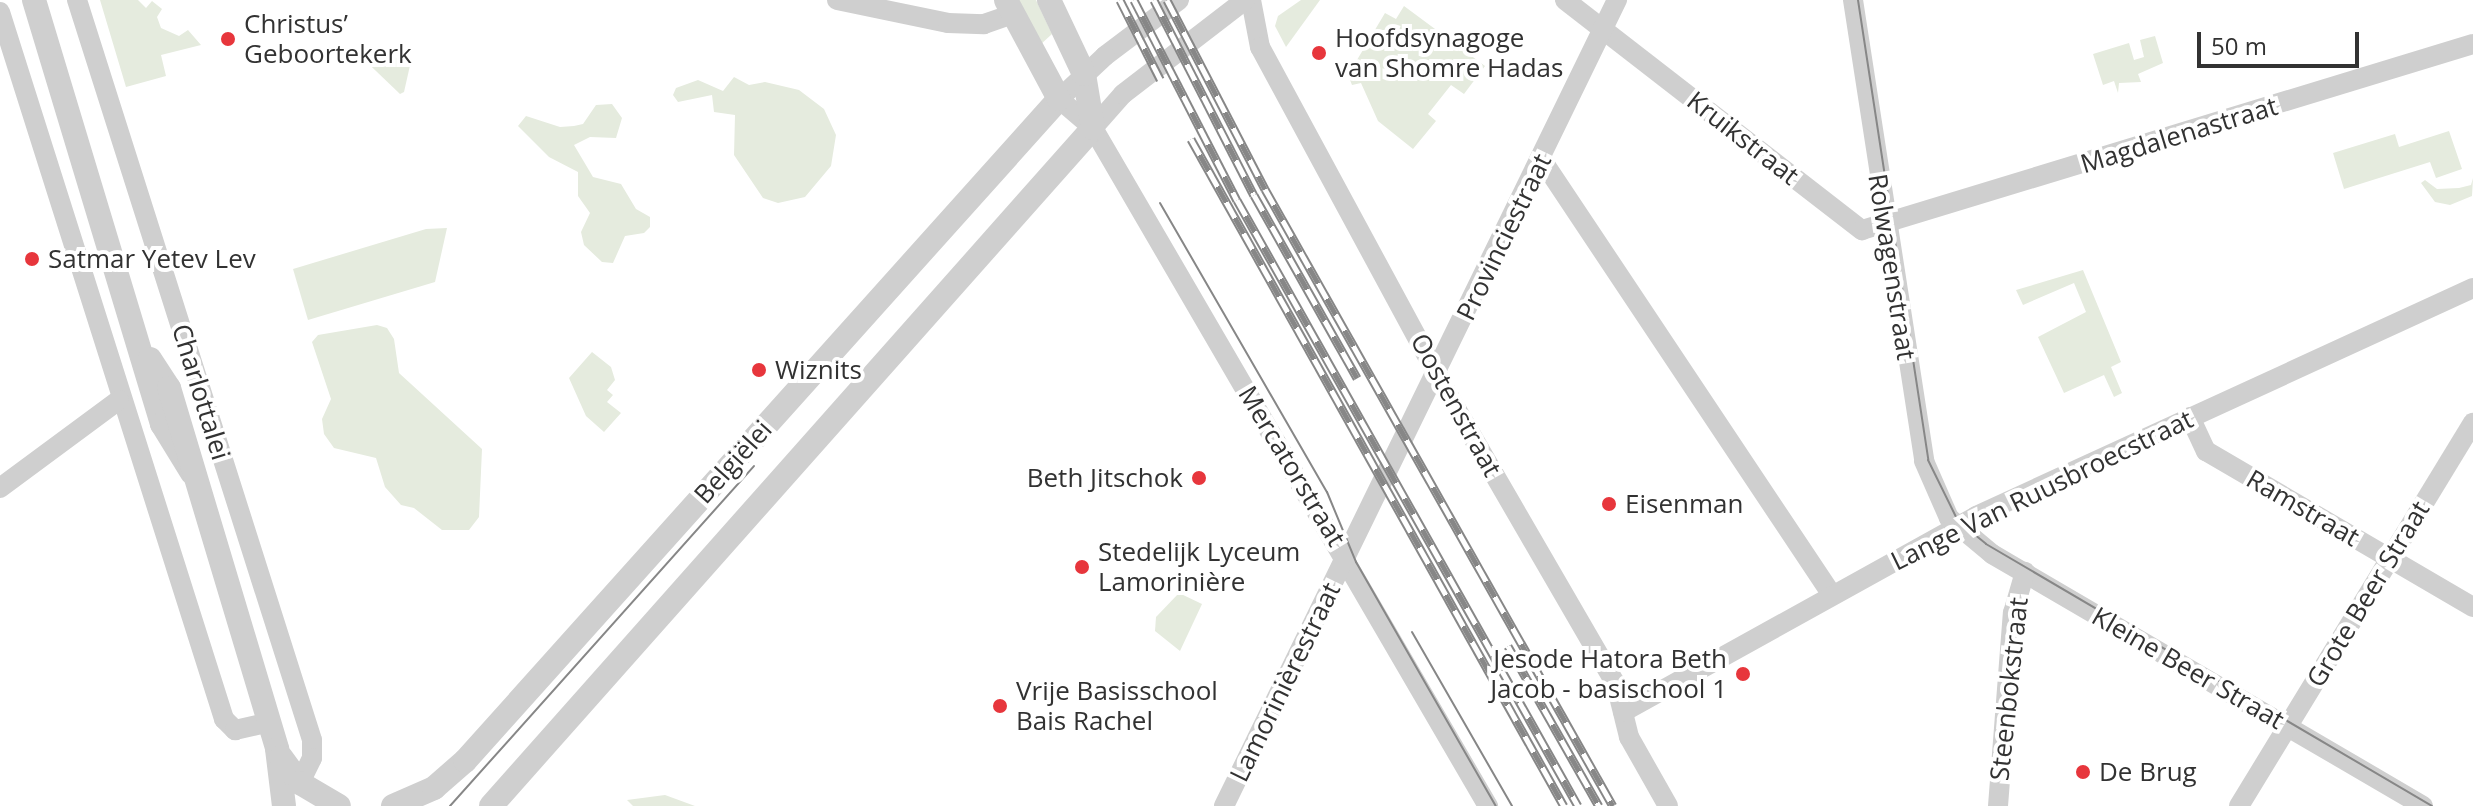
<!DOCTYPE html>
<meta charset="utf-8">
<style>
body{margin:0}
#map{position:relative;width:2473px;height:806px;overflow:hidden;background:#fff;font-family:"Open Sans",sans-serif}
div>[style]{position:absolute}
[style*='--x']{left:calc(var(--x)*1px);top:calc(var(--y)*1px);width:calc(var(--w)*1px);rotate:calc(var(--a)*1deg)}
.green>*{inset:0;background:#e5ebde}
.minor>*{height:20px;margin:-10px;padding:0 10px;transform-origin:10px;border-radius:10px;background:#cfcfcf}
.tertiary>*{height:24px;margin:-12px;padding:0 12px;transform-origin:12px;border-radius:12px;background:#cfcfcf}
.tram>*{height:2px;margin:-1px;padding:0 1px;transform-origin:1px;border-radius:1px;background:#878787}
.rail>*{height:9px;margin-top:-4.5px;transform-origin:0;background:repeating-linear-gradient(90deg,#fff 0 18px,#878787 0 36px);box-sizing:border-box;border-block:2px solid #878787}
.dots>*{width:22px;height:22px;translate:-50% -50%;box-sizing:border-box;border:4px solid #fff;border-radius:50%}
span{translate:-50% -50%;white-space:nowrap;text-align:center;line-height:1.15;-webkit-text-stroke:8px #fff;paint-order:stroke}
.poi-label{font-size:26px;color:#323232}
.left{translate:0 -50%;text-align:left}
.right{translate:-100% -50%;text-align:right}
.street-label{font-size:26px;color:#323232}
.scale{position:absolute;left:2197px;top:32px;width:162px;height:36px;box-sizing:border-box;border:4px solid #323232;border-top:0;padding-left:10px;font-size:24px;line-height:28px;white-space:nowrap;color:#323232;-webkit-text-stroke:6px #fff;paint-order:stroke}
</style>
<div id="map">
<div class="green">
<i style="clip-path:polygon(100px 0,138px 0,146px 8px,152px 1px,162px 9px,157px 17px,161px 28px,179px 36px,188px 30px,201px 45px,161px 55px,166px 76px,126px 87px)"></i>
<i style="clip-path:polygon(1017px 0,1036px 0,1052px 34px,1040px 45px)"></i>
<i style="clip-path:polygon(1301px 0,1320px 0,1286px 47px,1275px 26px,1278px 16px)"></i>
<i style="clip-path:polygon(1404px 6px,1485px 66px,1464px 94px,1451px 85px,1428px 114px,1436px 121px,1413px 149px,1378px 121px,1361px 83px,1352px 85px,1348px 75px,1385px 13px,1396px 19px)"></i>
<i style="clip-path:polygon(2155px 36px,2163px 63px,2138px 74px,2141px 82px,2119px 83px,2118px 93px,2114px 81px,2103px 85px,2093px 54px,2129px 43px,2134px 60px,2144px 57px,2140px 40px)"></i>
<i style="clip-path:polygon(352px 48px,411px 61px,404px 92px,400px 94px)"></i>
<i style="clip-path:polygon(734px 77px,749px 85px,765px 82px,799px 90px,824px 109px,836px 135px,831px 166px,805px 197px,778px 203px,763px 198px,734px 155px,735px 115px,714px 112px,712px 95px,678px 102px,673px 95px,676px 88px,698px 80px,723px 91px)"></i>
<i style="clip-path:polygon(612px 104px,622px 118px,616px 138px,590px 137px,574px 145px,593px 177px,621px 184px,636px 209px,650px 217px,650px 227px,644px 233px,625px 236px,613px 263px,602px 262px,584px 245px,581px 232px,590px 213px,578px 196px,578px 172px,549px 157px,518px 126px,526px 116px,560px 127px,574px 126px,583px 124px,596px 105px)"></i>
<i style="clip-path:polygon(2449px 131px,2462px 169px,2436px 178px,2430px 162px,2344px 189px,2333px 153px,2395px 134px,2399px 147px)"></i>
<i style="clip-path:polygon(2473px 178px,2472px 196px,2450px 205px,2435px 202px,2421px 183px,2425px 180px,2437px 189px,2459px 188px,2471px 185px)"></i>
<i style="clip-path:polygon(447px 228px,435px 282px,308px 320px,293px 269px,426px 229px)"></i>
<i style="clip-path:polygon(2083px 270px,2121px 362px,2111px 367px,2122px 393px,2114px 397px,2104px 375px,2064px 393px,2038px 337px,2086px 312px,2074px 283px,2023px 305px,2016px 290px)"></i>
<i style="clip-path:polygon(377px 325px,387px 328px,394px 339px,399px 373px,482px 449px,479px 517px,469px 530px,442px 530px,414px 508px,401px 505px,385px 487px,376px 458px,334px 448px,324px 434px,322px 419px,331px 399px,312px 342px,318px 335px)"></i>
<i style="clip-path:polygon(592px 352px,611px 367px,615px 380px,607px 390px,613px 395px,607px 402px,621px 413px,604px 432px,586px 416px,569px 378px)"></i>
<i style="clip-path:polygon(1179px 593px,1202px 604px,1180px 651px,1155px 631px,1156px 617px)"></i>
<i style="clip-path:polygon(665px 795px,695px 806px,633px 806px,627px 800px)"></i>
</div>
<div class="minor">
<i style="--x:77;--y:0;--w:776;--a:72.38"></i>
<i style="--x:312;--y:740;--w:18;--a:90"></i>
<i style="--x:312;--y:758;--w:28;--a:116"></i>
<i style="--x:837;--y:0;--w:113;--a:11.7"></i>
<i style="--x:948;--y:23;--w:36;--a:2"></i>
<i style="--x:984;--y:24;--w:31;--a:-19"></i>
<i style="--x:1179;--y:0;--w:93;--a:142.9"></i>
<i style="--x:1105;--y:56;--w:63;--a:136.9"></i>
<i style="--x:1059;--y:99;--w:45;--a:40.5"></i>
<i style="--x:1093;--y:128;--w:785;--a:59.78"></i>
<i style="--x:1251;--y:0;--w:48;--a:79.2"></i>
<i style="--x:1260;--y:47;--w:393;--a:61.6"></i>
<i style="--x:1447;--y:393;--w:337;--a:59.9"></i>
<i style="--x:1616;--y:684;--w:55;--a:76.2"></i>
<i style="--x:1629;--y:737;--w:79;--a:60.5"></i>
<i style="--x:1565;--y:0;--w:376;--a:37.8"></i>
<i style="--x:1862;--y:230;--w:639;--a:-16.93"></i>
<i style="--x:1853;--y:0;--w:466;--a:81.2"></i>
<i style="--x:1924;--y:461;--w:62;--a:66.3"></i>
<i style="--x:1949;--y:518;--w:56;--a:39.9"></i>
<i style="--x:1992;--y:554;--w:499;--a:30.3"></i>
<i style="--x:0;--y:12;--w:742;--a:72.42"></i>
<i style="--x:224;--y:719;--w:16;--a:45"></i>
<i style="--x:235;--y:730;--w:36;--a:-13"></i>
<i style="--x:1093;--y:128;--w:45;--a:-48.6"></i>
<i style="--x:1123;--y:94;--w:154;--a:-37.6"></i>
<i style="--x:1542;--y:160;--w:523;--a:56.31"></i>
<i style="--x:2190;--y:417;--w:38;--a:65"></i>
<i style="--x:2206;--y:451;--w:309;--a:30.3"></i>
<i style="--x:0;--y:488;--w:148;--a:-36.5"></i>
<i style="--x:1623;--y:712;--w:404;--a:-29"></i>
<i style="--x:1976;--y:516;--w:547;--a:-24.64"></i>
<i style="--x:1224;--y:806;--w:897;--a:-64.01"></i>
<i style="--x:1998;--y:806;--w:194;--a:-85.6"></i>
<i style="--x:2013;--y:613;--w:43;--a:-73.7"></i>
<i style="--x:2239;--y:806;--w:449;--a:-58.6"></i>
</div>
<div class="tertiary">
<i style="--x:34;--y:0;--w:443;--a:73.2"></i>
<i style="--x:162;--y:424;--w:57;--a:58.5"></i>
<i style="--x:150;--y:359;--w:35;--a:57"></i>
<i style="--x:169;--y:388;--w:377;--a:73.3"></i>
<i style="--x:277;--y:749;--w:57;--a:83"></i>
<i style="--x:281;--y:757;--w:32;--a:54"></i>
<i style="--x:300;--y:783;--w:45;--a:30.5"></i>
<i style="--x:393;--y:806;--w:45;--a:-23.7"></i>
<i style="--x:434;--y:788;--w:41;--a:-41.1"></i>
<i style="--x:465;--y:761;--w:889;--a:-48.1"></i>
<i style="--x:1059;--y:99;--w:112;--a:-118.2"></i>
<i style="--x:491;--y:806;--w:907;--a:-48.4"></i>
<i style="--x:1093;--y:128;--w:55;--a:-99.5"></i>
<i style="--x:1084;--y:74;--w:82;--a:-115.3"></i>
</div>
<div class="tram">
<i style="--x:1858;--y:0;--w:465;--a:81.3"></i>
<i style="--x:1928;--y:460;--w:68;--a:63.8"></i>
<i style="--x:1958;--y:521;--w:36;--a:39"></i>
<i style="--x:1986;--y:544;--w:517;--a:30.43"></i>
<i style="--x:1160;--y:203;--w:334;--a:60"></i>
<i style="--x:1327;--y:492;--w:76;--a:67.5"></i>
<i style="--x:1356;--y:562;--w:281;--a:60.2"></i>
<i style="--x:1412;--y:632;--w:201;--a:60.1"></i>
<i style="--x:450;--y:806;--w:456;--a:-48.2"></i>
</div>
<div class="rail">
<i style="--x:1120;--y:0;--w:89;--a:63.1"></i>
<i style="--x:1134;--y:0;--w:225;--a:62.8"></i>
<i style="--x:1237;--y:200;--w:695;--a:60.63"></i>
<i style="--x:1154;--y:0;--w:219;--a:62.9"></i>
<i style="--x:1254;--y:195;--w:210;--a:60.6"></i>
<i style="--x:1167;--y:0;--w:213;--a:62.6"></i>
<i style="--x:1265;--y:189;--w:708;--a:60.58"></i>
<i style="--x:1191;--y:139;--w:764;--a:60.79"></i>
<i style="--x:1508;--y:646;--w:184;--a:60.4"></i>
</div>
<div class="dots">
<i style="left:228px;top:39px;background:#e7363c"></i>
<i style="left:1319px;top:53px;background:#e7363c"></i>
<i style="left:32px;top:259px;background:#e7363c"></i>
<i style="left:759px;top:370px;background:#e7363c"></i>
<i style="left:1199px;top:478px;background:#e7363c"></i>
<i style="left:1609px;top:504px;background:#e7363c"></i>
<i style="left:1082px;top:567px;background:#e7363c"></i>
<i style="left:1743px;top:674px;background:#e7363c"></i>
<i style="left:1000px;top:706px;background:#e7363c"></i>
<i style="left:2083px;top:772px;background:#e7363c"></i>
</div>
<div class="poi-label">
<span class="left" style="left:244px;top:39px">Christus’<br>Geboortekerk</span>
<span class="left" style="left:1335px;top:53px">Hoofdsynagoge<br>van Shomre Hadas</span>
<span class="left" style="left:48px;top:259px">Satmar Yetev Lev</span>
<span class="left" style="left:775px;top:370px">Wiznits</span>
<span class="right" style="left:1183px;top:478px">Beth Jitschok</span>
<span class="left" style="left:1625px;top:504px">Eisenman</span>
<span class="left" style="left:1098px;top:567px">Stedelijk Lyceum<br>Lamorinière</span>
<span class="right" style="left:1727px;top:674px">Jesode Hatora Beth<br>Jacob - basischool 1</span>
<span class="left" style="left:1016px;top:706px">Vrije Basisschool<br>Bais Rachel</span>
<span class="left" style="left:2099px;top:772px">De Brug</span>
</div>
<div class="street-label">
<span style="left:2179px;top:135px;rotate:-17deg">Magdalenastraat</span>
<span style="left:1743px;top:138px;rotate:38deg">Kruikstraat</span>
<span style="left:1504px;top:237px;rotate:-64deg">Provinciestraat</span>
<span style="left:1892px;top:267px;rotate:81deg">Rolwagenstraat</span>
<span style="left:201px;top:392px;rotate:73deg">Charlottalei</span>
<span style="left:1456px;top:405px;rotate:61deg">Oostenstraat</span>
<span style="left:733px;top:462px;rotate:-48deg">Belgiëlei</span>
<span style="left:1292px;top:466px;rotate:59deg">Mercatorstraat</span>
<span style="left:2042px;top:490px;rotate:-26deg">Lange Van Ruusbroecstraat</span>
<span style="left:2303px;top:508px;rotate:30deg">Ramstraat</span>
<span style="left:2368px;top:594px;rotate:-59deg">Grote Beer Straat</span>
<span style="left:2188px;top:668px;rotate:30deg">Kleine Beer Straat</span>
<span style="left:1285px;top:682px;rotate:-64deg">Lamorinièrestraat</span>
<span style="left:2009px;top:689px;rotate:-84deg">Steenbokstraat</span>
</div>
<div class="scale">50 m</div>
</div>
